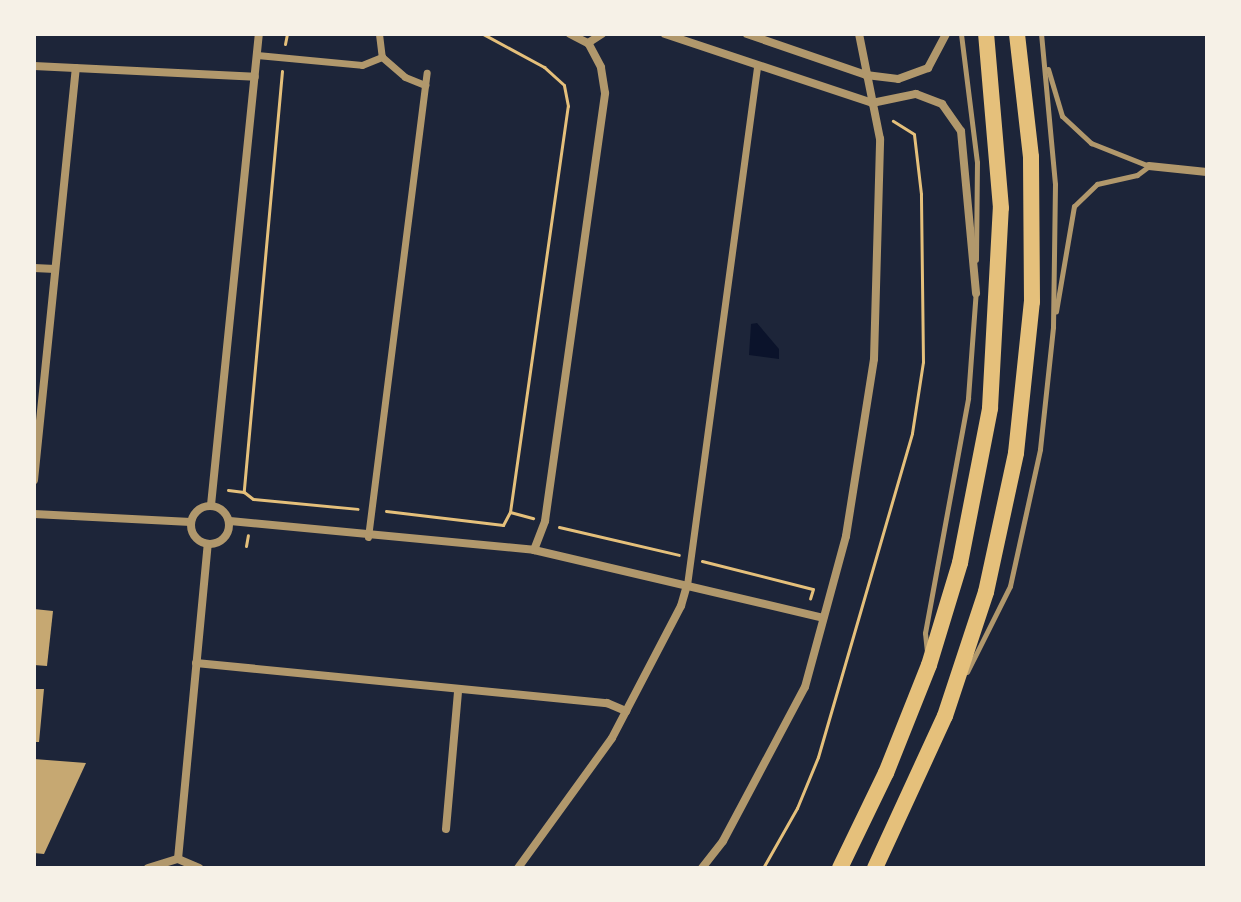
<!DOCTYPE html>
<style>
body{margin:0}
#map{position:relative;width:1241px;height:902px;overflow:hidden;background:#14213d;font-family:"Times New Roman",serif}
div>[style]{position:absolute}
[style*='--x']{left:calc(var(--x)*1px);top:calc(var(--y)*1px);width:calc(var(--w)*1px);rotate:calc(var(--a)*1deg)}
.green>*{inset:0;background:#1d2539}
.water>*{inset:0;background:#0b132b}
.building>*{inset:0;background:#c6a872}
.path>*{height:3px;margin:-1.5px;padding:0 1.5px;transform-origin:1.5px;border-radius:1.5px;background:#e5c07b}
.service>*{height:5px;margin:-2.5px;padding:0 2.5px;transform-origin:2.5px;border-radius:2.5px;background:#b1986c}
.pedestrian>*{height:7px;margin:-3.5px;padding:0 3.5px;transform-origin:3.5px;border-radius:3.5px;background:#b1986c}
.minor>*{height:8px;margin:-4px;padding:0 4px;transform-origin:4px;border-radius:4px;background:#b1986c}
.minor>.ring{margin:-4px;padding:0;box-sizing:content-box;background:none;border:8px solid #b1986c;border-radius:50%}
.primary>*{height:16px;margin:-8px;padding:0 8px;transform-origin:8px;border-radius:8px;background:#e5c07b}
span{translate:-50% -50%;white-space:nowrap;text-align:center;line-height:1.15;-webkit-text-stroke:8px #f6f1e7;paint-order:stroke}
.frame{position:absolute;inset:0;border:36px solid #f6f1e7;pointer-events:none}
</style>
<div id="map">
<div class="green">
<i style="clip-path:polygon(34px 34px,1207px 34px,1207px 868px,34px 868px)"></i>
</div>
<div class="water">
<i style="clip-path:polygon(757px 323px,779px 349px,779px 359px,749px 355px,751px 324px)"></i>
</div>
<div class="building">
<i style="clip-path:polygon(34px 609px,53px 611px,47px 666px,34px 665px)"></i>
<i style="clip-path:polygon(34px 689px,44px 689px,39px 742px,34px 742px)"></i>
<i style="clip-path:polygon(34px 759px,86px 763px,44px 854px,34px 853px)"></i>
</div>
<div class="path">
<i style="--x:285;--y:44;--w:10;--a:-79"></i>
<i style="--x:282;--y:71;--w:423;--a:95.2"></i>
<i style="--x:244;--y:492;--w:11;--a:38"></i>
<i style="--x:253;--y:499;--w:105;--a:5.4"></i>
<i style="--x:228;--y:490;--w:16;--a:7"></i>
<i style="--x:386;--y:511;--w:118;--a:6.8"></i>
<i style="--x:503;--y:525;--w:15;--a:-62"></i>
<i style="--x:510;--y:512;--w:410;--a:-81.9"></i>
<i style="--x:568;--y:106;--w:21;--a:-101"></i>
<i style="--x:564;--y:85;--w:27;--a:-138"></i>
<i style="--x:544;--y:67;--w:69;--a:-151.6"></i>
<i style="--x:510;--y:512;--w:24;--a:15"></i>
<i style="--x:559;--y:527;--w:123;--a:13.1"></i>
<i style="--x:246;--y:546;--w:11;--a:-80"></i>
<i style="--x:702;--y:561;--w:114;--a:14.2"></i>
<i style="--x:813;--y:589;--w:10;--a:107"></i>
<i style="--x:763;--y:868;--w:69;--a:-60.5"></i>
<i style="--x:797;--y:808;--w:55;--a:-67.6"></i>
<i style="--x:818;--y:757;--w:337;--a:-73.8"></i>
<i style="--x:912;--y:433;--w:72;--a:-81.2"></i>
<i style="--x:923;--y:362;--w:168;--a:-90.7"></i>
<i style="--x:921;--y:194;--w:60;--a:-96.7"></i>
<i style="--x:914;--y:134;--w:25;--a:-148"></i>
</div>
<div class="service">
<i style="--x:961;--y:34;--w:129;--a:82.9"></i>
<i style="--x:977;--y:162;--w:98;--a:90.6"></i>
<i style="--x:1048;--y:69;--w:49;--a:73.4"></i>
<i style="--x:1062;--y:116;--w:40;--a:43"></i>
<i style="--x:1091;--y:143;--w:62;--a:21.6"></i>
<i style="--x:1149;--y:166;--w:15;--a:143"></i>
<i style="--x:1137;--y:175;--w:41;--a:167.3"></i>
<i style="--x:1097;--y:184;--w:32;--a:136"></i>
<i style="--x:1074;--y:206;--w:107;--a:99.7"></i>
<i style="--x:927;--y:652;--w:19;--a:-96"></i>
<i style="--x:925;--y:633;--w:239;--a:-79.6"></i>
<i style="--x:968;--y:398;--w:108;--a:-85.8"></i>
<i style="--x:967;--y:672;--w:96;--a:-63.4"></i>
<i style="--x:1010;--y:586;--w:140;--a:-77.6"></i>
<i style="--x:1040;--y:449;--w:123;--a:-83.9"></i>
<i style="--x:1053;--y:327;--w:143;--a:-89.2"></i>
<i style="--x:1055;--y:184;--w:151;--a:-95.3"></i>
</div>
<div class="pedestrian">
<i style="--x:379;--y:34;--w:23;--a:83"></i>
<i style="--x:382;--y:57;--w:30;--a:41"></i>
<i style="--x:405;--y:77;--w:22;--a:22"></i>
<i style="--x:257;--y:55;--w:105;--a:5.4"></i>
<i style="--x:362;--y:65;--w:22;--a:-22"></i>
<i style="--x:368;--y:537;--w:468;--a:-82.8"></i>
<i style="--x:687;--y:585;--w:523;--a:-82.3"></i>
</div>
<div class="minor">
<i style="--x:570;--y:34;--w:20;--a:27"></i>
<i style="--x:588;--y:43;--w:17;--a:-33"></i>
<i style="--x:665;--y:34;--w:218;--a:18.4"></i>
<i style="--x:872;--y:103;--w:45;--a:-11.6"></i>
<i style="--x:916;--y:94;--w:28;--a:21"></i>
<i style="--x:942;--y:104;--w:33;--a:55"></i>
<i style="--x:961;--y:131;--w:163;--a:84.7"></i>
<i style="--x:747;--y:34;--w:126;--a:19"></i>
<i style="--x:866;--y:75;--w:32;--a:7"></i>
<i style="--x:898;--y:79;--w:32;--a:-20"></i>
<i style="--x:928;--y:68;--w:38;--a:-62"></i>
<i style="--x:34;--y:66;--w:221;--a:2.8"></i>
<i style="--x:1149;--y:166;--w:58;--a:5.9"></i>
<i style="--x:34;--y:268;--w:21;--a:3"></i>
<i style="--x:34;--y:480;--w:414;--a:-84.2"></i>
<i style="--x:211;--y:505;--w:473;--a:-84.2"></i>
<i class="ring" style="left:191px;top:506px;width:30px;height:30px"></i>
<i style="--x:34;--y:514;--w:157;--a:2.9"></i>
<i style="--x:230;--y:521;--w:305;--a:5.4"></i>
<i style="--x:534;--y:550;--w:297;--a:13.2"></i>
<i style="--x:534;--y:550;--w:31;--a:-69"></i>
<i style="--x:545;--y:521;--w:432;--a:-82"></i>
<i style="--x:605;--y:93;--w:26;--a:-99"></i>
<i style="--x:601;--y:67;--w:27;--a:-118"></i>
<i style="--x:196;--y:663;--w:413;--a:5.6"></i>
<i style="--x:607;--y:703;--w:21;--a:23"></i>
<i style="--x:446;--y:829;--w:139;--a:-85"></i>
<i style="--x:178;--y:859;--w:316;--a:-84.6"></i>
<i style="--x:148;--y:868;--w:31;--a:-17"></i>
<i style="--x:178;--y:859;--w:23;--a:23"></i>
<i style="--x:518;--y:868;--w:160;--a:-54.1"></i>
<i style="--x:612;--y:738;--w:149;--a:-62.4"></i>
<i style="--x:681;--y:606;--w:22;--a:-74"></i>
<i style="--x:702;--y:868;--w:34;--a:-52"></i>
<i style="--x:723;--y:841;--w:174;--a:-62"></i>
<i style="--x:805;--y:687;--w:156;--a:-74.8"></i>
<i style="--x:846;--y:536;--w:179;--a:-81"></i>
<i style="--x:874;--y:359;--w:220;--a:-88.4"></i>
<i style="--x:880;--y:139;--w:107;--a:-101.3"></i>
</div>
<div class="primary">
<i style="--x:840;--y:868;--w:106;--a:-64.2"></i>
<i style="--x:886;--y:773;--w:116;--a:-68.3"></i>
<i style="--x:929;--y:665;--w:107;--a:-73.1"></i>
<i style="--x:960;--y:563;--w:158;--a:-79"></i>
<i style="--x:990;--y:408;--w:200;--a:-86.9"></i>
<i style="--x:1001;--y:208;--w:175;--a:-94.9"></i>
<i style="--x:875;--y:868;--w:167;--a:-65.3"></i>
<i style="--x:945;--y:716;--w:131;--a:-71.7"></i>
<i style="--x:986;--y:592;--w:142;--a:-77.8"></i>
<i style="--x:1016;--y:453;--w:152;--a:-84"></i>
<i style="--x:1032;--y:302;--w:145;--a:-90.4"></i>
<i style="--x:1031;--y:157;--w:124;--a:-96.5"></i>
</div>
<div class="frame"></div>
</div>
